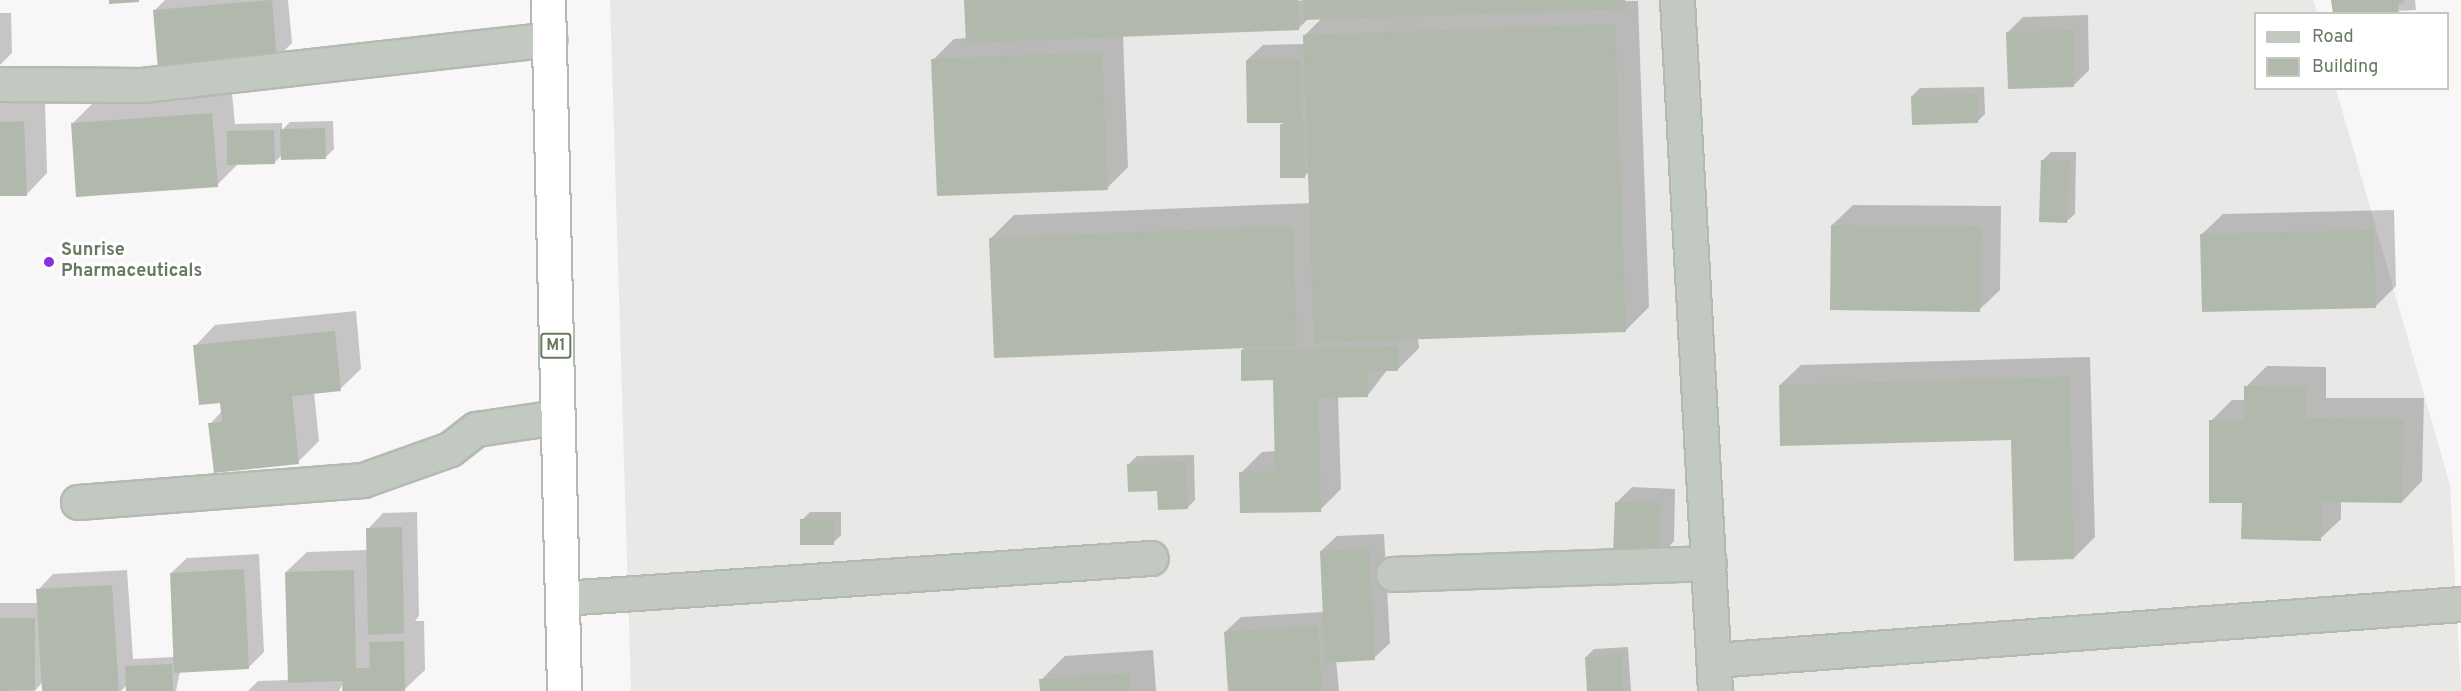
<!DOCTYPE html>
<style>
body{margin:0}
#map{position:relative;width:2461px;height:691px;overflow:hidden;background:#f9f6f8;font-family:Overpass,sans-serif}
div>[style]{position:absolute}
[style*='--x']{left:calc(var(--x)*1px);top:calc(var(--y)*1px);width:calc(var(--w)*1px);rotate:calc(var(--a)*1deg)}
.built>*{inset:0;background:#e8e8e6}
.shadow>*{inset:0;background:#0003}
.building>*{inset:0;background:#b0b9ab}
.roads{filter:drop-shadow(2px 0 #b4bab2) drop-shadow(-2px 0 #b4bab2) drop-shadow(0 2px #b4bab2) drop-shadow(0 -2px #b4bab2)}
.minor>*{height:33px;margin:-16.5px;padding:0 16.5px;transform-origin:16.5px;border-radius:16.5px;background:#c2c9c0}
.highway>*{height:33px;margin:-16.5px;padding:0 16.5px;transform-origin:16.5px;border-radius:16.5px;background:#fff}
.dots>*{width:16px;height:16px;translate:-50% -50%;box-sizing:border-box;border:3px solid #fff;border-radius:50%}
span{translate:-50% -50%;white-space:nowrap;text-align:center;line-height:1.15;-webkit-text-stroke:6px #fff;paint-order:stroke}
.shield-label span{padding:2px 4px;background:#fff;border:2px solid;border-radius:4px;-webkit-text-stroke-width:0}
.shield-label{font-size:16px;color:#677b60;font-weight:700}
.poi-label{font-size:18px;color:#677b60;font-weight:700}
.left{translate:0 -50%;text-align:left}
.legend{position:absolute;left:2254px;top:12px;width:195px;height:78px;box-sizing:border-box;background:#fff;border:2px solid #c2cabf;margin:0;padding:8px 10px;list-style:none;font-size:18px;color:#677b60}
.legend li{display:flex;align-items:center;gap:12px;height:30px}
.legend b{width:30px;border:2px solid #c2cabf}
</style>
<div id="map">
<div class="built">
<i style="clip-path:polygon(610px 0,2313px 0,2317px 13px,2256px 14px,2256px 88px,2336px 89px,2450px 485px,2461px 691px,631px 691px)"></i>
</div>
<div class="shadow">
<i style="clip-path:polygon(165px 0,288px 0,292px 43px,277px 58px,154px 11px)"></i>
<i style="clip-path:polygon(966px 0,1638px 1px,1649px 307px,1625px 331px,1418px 338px,1419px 348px,1398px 369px,1388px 369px,1368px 395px,1338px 396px,1341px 489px,1320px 510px,1241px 473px,1262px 452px,1276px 451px,1274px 379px,1242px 350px,1246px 346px,990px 239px,1014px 215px,1311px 203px,1309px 171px,1305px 176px,1281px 125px,1285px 121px,1247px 60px,1263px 45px,1305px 44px,1305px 35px,1322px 18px,1309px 18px,1298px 29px,1123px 36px,1128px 167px,1107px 188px,933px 60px,954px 39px,967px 38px)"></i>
<i style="clip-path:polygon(2333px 0,2415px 0,2416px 10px,2335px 14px)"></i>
<i style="clip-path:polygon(0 13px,11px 13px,12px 53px,0 65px)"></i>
<i style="clip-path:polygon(2088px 15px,2089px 70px,2074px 85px,2008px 32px,2023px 17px)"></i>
<i style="clip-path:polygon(1984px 87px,1985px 114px,1977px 122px,1912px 96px,1920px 88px)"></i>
<i style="clip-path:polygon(232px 93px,235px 124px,282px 123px,282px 130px,290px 122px,333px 121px,334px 149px,326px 157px,282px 155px,274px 163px,238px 164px,217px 185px,72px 124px,93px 103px)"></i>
<i style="clip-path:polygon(45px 101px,47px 173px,27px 194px,0 195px,0 103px)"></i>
<i style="clip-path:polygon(2051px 152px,2076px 152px,2075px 214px,2066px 222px,2043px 160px)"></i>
<i style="clip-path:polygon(1853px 205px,2001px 206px,2000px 290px,1979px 310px,1832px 225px)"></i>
<i style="clip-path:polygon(2394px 210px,2396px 286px,2375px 307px,2202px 234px,2223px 214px)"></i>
<i style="clip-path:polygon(356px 311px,361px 369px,340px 389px,314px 392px,319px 441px,298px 462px,210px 424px,222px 411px,222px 401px,195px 346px,215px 325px)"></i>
<i style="clip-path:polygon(2090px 357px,2095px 537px,2074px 558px,2012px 439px,1780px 385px,1801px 365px)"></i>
<i style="clip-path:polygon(2267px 366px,2326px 367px,2326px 398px,2424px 398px,2422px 481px,2402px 502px,2341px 501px,2341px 519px,2320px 539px,2243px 501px,2211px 421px,2232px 400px,2246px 400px,2246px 387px)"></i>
<i style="clip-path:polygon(1194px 455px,1195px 500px,1187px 508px,1129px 464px,1137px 456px)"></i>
<i style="clip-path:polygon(1632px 487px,1675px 489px,1674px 541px,1659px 557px,1616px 503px)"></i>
<i style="clip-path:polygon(417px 512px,419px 616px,415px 621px,424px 621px,425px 670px,404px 690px,342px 691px,342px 685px,339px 691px,248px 691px,258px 681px,289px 680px,286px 572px,307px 552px,368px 550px,368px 529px,383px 513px)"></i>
<i style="clip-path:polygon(810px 512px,841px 512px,841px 535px,833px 543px,802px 520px)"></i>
<i style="clip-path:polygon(1384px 534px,1390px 643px,1374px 658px,1336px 660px,1339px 691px,1229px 691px,1225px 632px,1241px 617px,1324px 612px,1321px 551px,1337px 536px)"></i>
<i style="clip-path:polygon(259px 554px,264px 652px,248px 668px,180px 671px,176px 691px,127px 691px,127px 685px,121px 691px,44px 691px,43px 681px,35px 691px,0 691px,0 603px,38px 603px,38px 590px,53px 574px,127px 570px,133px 659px,175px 657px,171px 573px,187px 558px)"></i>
<i style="clip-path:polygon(1628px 647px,1631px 691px,1588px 691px,1586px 657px,1594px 649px)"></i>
<i style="clip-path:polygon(1153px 650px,1156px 691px,1041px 691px,1041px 680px,1065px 656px)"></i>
</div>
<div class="building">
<i style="clip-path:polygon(109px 0,139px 0,139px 2px,109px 4px)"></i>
<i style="clip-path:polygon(272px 0,277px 60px,158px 70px,153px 10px)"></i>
<i style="clip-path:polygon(964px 0,1298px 0,1299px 30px,966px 43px)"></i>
<i style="clip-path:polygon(1303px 0,1625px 0,1626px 9px,1304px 20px)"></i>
<i style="clip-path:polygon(2331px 0,2404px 0,2404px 3px,2398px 4px,2399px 14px,2333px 14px)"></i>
<i style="clip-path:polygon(1615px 24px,1626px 332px,1314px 343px,1303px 35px)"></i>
<i style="clip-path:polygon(2073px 30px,2074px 87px,2008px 89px,2006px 32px)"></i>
<i style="clip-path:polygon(1102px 52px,1108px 190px,937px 196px,931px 59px)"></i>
<i style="clip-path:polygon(1300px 59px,1301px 123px,1247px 123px,1246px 60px)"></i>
<i style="clip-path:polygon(1977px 94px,1978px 123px,1912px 125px,1911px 96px)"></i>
<i style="clip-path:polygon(212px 113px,218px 187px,76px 197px,71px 123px)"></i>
<i style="clip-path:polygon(24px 121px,27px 196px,0 196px,0 122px)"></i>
<i style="clip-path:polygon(1305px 123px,1305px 178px,1280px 178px,1280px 124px)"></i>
<i style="clip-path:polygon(325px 128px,326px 159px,281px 160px,280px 129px)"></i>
<i style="clip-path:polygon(274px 130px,275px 164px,227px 165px,227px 131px)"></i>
<i style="clip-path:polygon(2041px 160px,2069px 160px,2067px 223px,2039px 222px)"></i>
<i style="clip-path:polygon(1831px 225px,1981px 226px,1980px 312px,1830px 310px)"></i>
<i style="clip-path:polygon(1293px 226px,1297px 346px,994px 358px,989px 238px)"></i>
<i style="clip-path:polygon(2374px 230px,2376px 308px,2202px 312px,2200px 234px)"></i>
<i style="clip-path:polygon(335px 331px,341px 391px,292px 396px,299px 464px,214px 473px,208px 423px,222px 422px,220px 403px,199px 405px,193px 345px)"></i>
<i style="clip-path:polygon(1398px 346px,1398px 371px,1368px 371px,1368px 397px,1318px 398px,1321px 512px,1240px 513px,1239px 472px,1275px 471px,1273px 380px,1241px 381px,1241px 350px)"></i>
<i style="clip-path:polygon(2069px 377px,2074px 559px,2014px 561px,2011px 440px,1780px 446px,1779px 385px)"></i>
<i style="clip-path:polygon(2244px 386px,2306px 387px,2306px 418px,2404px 419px,2402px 503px,2321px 502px,2321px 541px,2241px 539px,2242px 503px,2209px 503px,2209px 420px,2244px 420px)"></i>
<i style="clip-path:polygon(1186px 462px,1188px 509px,1158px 510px,1157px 491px,1128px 492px,1127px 464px)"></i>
<i style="clip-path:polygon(1615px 502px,1660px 503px,1659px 558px,1613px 557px)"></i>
<i style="clip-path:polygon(800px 519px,834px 519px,834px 545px,800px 545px)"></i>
<i style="clip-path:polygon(402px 527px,404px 633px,368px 635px,366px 528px)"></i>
<i style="clip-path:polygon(1369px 549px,1375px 660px,1325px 663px,1320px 551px)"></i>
<i style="clip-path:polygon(244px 569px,249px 669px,174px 673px,170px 573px)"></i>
<i style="clip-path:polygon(354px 570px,356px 668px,370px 668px,369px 642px,404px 641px,405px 691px,343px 691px,343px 681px,288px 683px,285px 572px)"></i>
<i style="clip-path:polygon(112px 585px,119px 691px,42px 691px,36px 589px)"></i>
<i style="clip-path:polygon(0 618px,35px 618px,35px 690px,0 691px)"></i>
<i style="clip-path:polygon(1318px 626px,1322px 691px,1228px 691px,1224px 632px)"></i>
<i style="clip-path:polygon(1621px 654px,1623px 691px,1587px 691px,1585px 657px)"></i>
<i style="clip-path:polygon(172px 664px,173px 691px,126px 691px,125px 666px)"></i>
<i style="clip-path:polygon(1129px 673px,1131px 691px,1040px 691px,1039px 679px)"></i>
</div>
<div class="roads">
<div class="minor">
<i style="--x:1677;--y:0;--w:692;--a:86.85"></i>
<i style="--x:0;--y:84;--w:142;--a:0.4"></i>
<i style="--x:142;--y:85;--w:410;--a:-6.4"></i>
<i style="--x:78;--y:502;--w:286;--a:-4.4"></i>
<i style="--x:363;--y:480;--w:92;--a:-19.6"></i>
<i style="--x:450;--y:449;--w:33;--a:-38"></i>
<i style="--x:476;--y:429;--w:82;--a:-8.4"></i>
<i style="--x:1393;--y:574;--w:316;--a:-2"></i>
<i style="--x:562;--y:598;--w:590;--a:-3.89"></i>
<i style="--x:1714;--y:660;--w:749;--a:-4.29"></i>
</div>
<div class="highway">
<i style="--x:548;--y:0;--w:691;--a:88.67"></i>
</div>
</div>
<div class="dots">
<i style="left:49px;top:262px;background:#8b30df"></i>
</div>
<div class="shield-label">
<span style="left:556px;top:346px">M1</span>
</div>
<div class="poi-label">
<span class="left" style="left:61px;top:262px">Sunrise<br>Pharmaceuticals</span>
</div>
<ul class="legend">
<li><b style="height:8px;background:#c2c9c0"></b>Road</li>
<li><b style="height:16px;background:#b0b9ab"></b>Building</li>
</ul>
</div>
